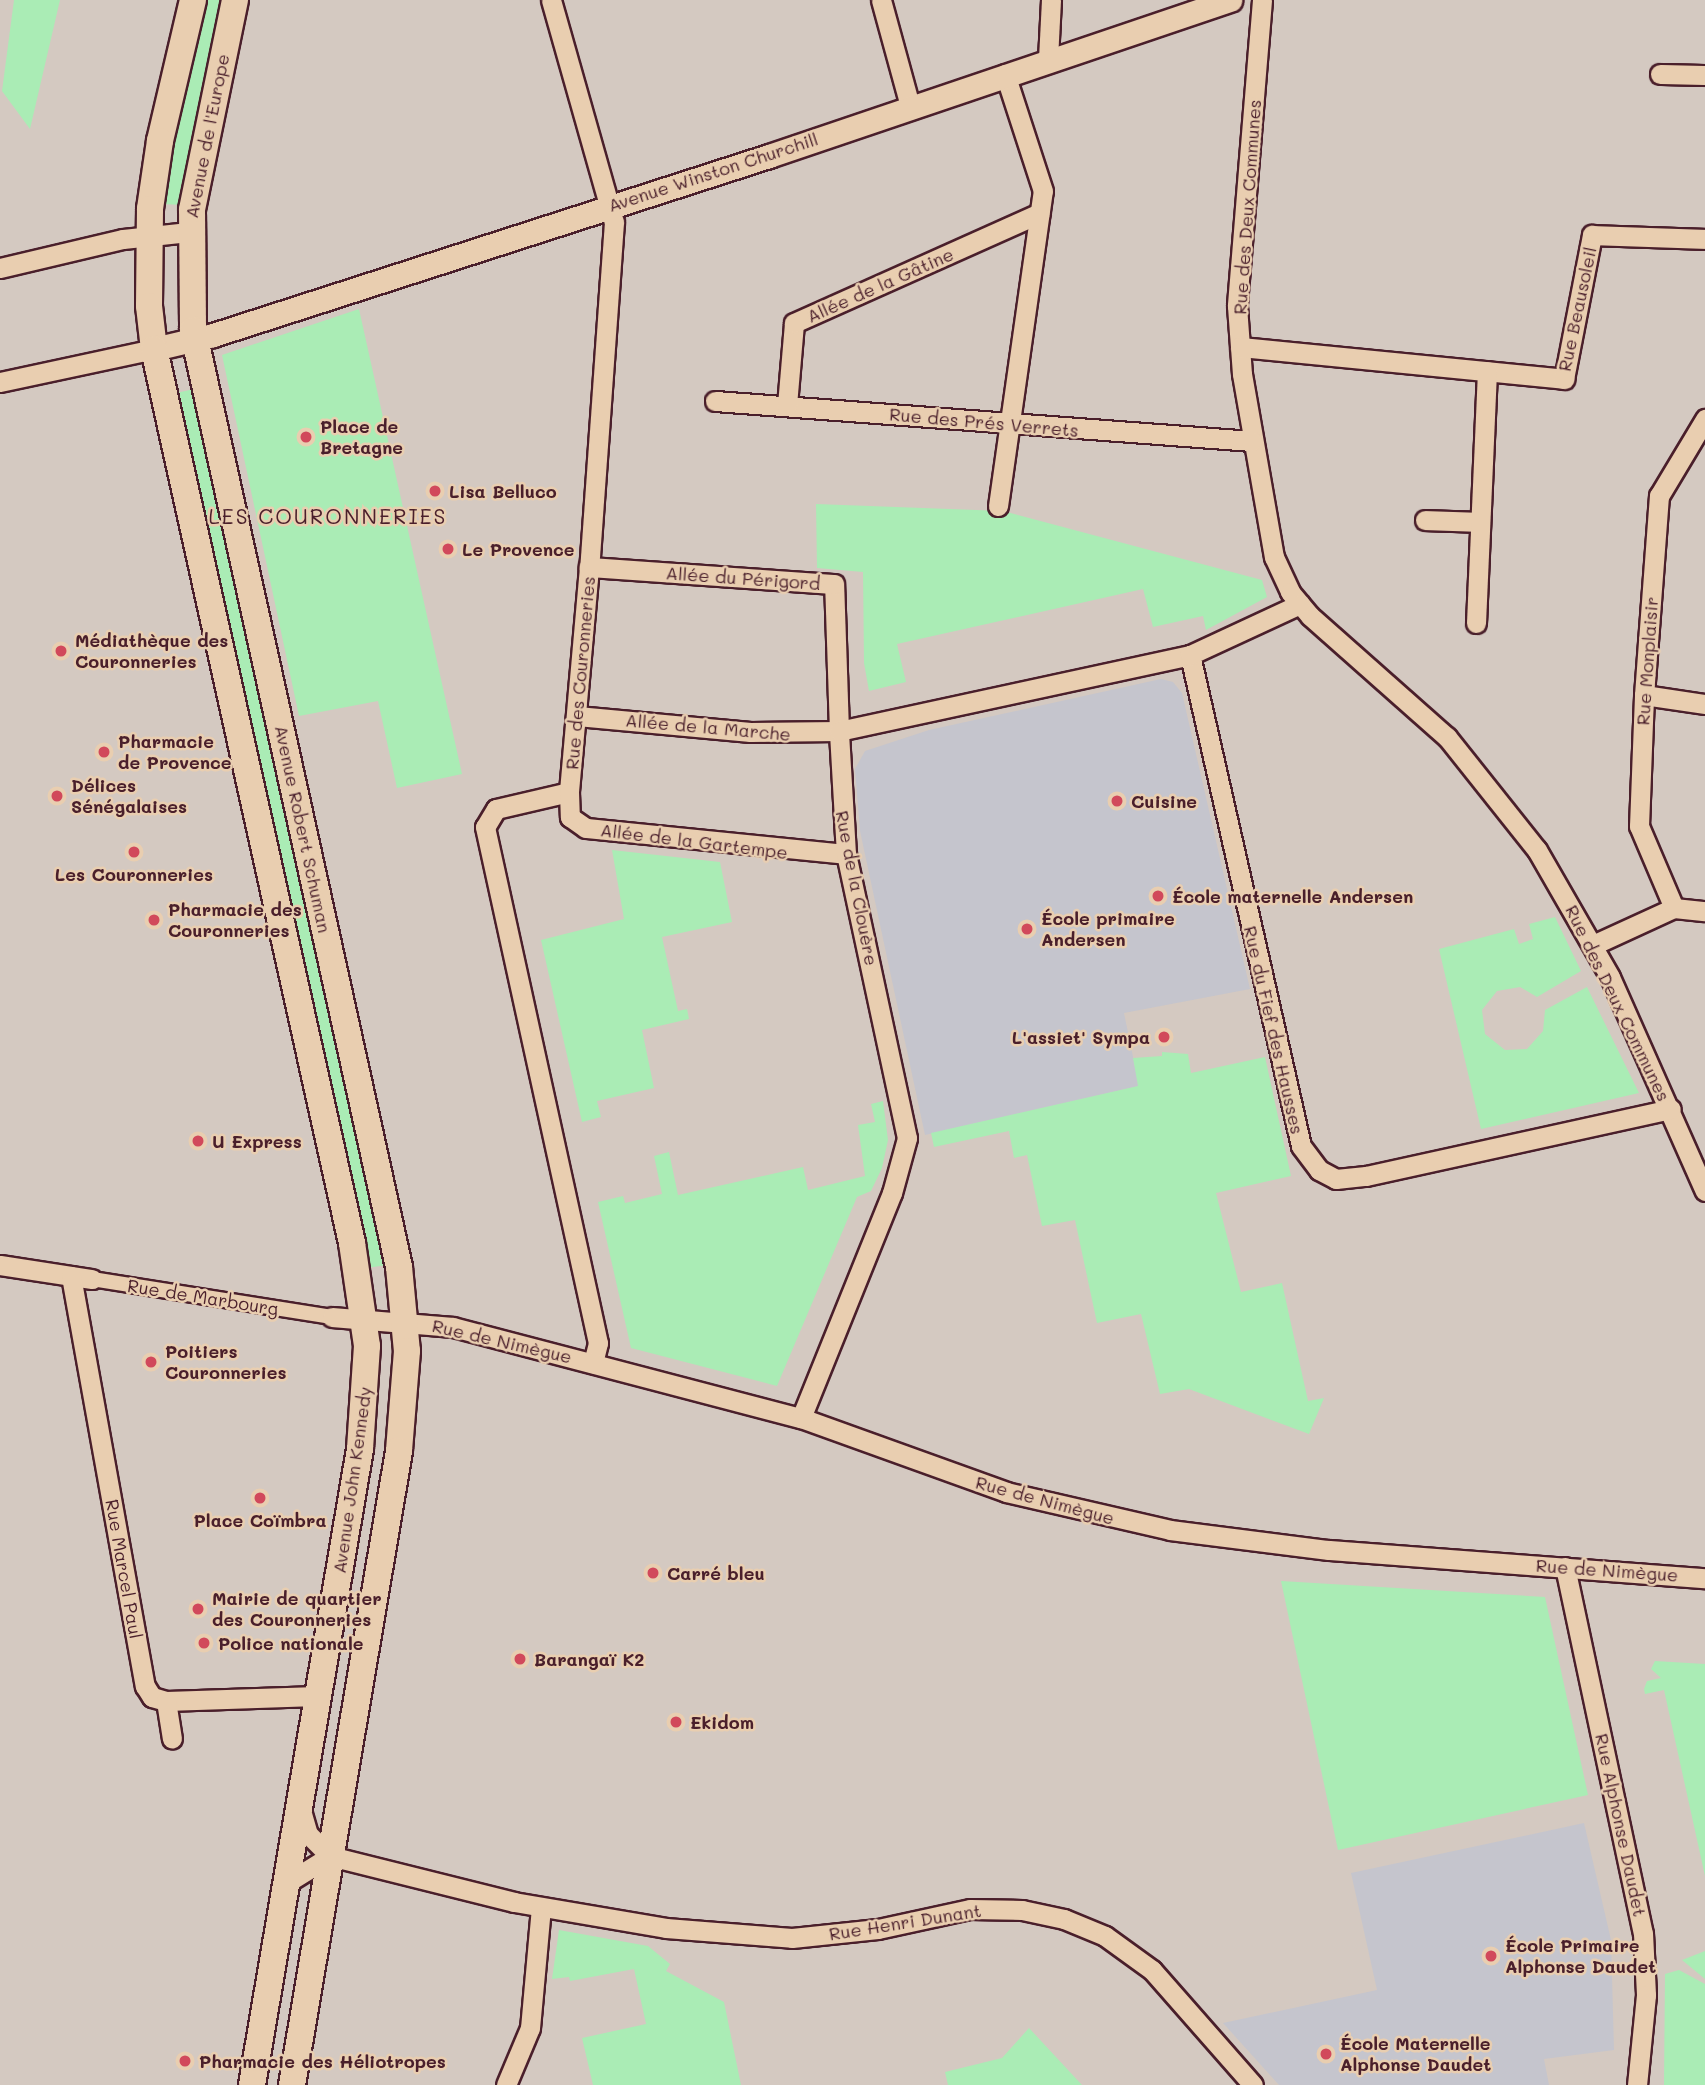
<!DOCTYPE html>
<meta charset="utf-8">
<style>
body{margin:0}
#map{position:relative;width:1705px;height:2085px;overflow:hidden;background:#d4c9c1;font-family:Mali,sans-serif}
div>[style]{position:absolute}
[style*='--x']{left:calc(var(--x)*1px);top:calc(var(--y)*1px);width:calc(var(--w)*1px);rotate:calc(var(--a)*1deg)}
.built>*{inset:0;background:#c5c5cd}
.green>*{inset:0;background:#aaecb5}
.roads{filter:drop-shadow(2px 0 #4a1f2b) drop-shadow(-2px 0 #4a1f2b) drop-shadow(0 2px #4a1f2b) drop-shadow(0 -2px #4a1f2b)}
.pedestrian>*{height:14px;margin:-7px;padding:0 7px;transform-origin:7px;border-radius:7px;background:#e9ceb0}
.minor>*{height:19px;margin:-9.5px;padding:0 9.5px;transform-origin:9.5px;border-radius:9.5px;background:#e9ceb0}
.tertiary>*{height:23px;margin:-11.5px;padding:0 11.5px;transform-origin:11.5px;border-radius:11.5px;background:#e9ceb0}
.secondary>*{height:26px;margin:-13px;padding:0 13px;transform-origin:13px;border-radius:13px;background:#e9ceb0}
.dots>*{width:19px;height:19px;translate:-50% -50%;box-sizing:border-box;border:4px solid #e9ceb0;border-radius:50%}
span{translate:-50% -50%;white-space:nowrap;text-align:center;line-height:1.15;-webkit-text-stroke:5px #e9ceb0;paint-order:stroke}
.street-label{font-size:18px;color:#4a1f2b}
.poi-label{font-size:18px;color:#4a1f2b;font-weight:700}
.left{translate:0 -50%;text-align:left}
.right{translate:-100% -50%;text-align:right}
.quarter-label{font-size:21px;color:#4a1f2b;letter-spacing:2px}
</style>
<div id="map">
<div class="built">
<i style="clip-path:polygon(1161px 679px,1173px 682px,1182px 693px,1250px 989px,1124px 1013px,1139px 1086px,925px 1135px,860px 831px,855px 769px,865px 751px,929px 730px)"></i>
<i style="clip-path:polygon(1584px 1823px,1611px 1940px,1614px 2050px,1544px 2059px,1549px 2085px,1279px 2085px,1223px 2023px,1377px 1990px,1351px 1873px)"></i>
</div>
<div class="green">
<i style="clip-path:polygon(14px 0,60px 0,30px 129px,2px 91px)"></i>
<i style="clip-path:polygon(204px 0,227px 0,184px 205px,161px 204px)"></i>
<i style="clip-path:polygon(359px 309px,462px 774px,397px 788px,378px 701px,299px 716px,222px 355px)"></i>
<i style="clip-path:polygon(194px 389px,388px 1265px,366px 1268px,172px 394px)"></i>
<i style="clip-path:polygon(816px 504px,1003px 511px,1262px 580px,1267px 597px,1206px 630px,1203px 616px,1153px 627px,1143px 589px,897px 644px,906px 682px,869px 691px,864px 663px,863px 572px,817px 568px)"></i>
<i style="clip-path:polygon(612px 850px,720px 862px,732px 922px,662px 937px,678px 1011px,687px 1009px,689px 1019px,642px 1030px,654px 1088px,597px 1101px,601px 1117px,582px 1122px,541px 940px,624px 919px)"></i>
<i style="clip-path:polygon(1555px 917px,1581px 971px,1537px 997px,1520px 987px,1497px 991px,1482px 1010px,1485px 1034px,1505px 1050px,1527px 1049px,1543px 1031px,1545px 1010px,1587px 987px,1639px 1093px,1481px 1129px,1439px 949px,1514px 929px,1519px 944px,1533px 939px,1529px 924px)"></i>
<i style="clip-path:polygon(1162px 1052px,1188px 1054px,1191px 1073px,1265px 1057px,1291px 1176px,1216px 1193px,1241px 1292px,1282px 1283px,1308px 1401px,1324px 1398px,1309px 1434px,1189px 1389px,1160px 1394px,1141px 1314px,1097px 1323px,1075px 1220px,1042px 1226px,1027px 1155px,1014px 1158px,1009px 1131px,934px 1147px,931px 1133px,1138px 1086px,1133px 1058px,1162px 1056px)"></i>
<i style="clip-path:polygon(883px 1101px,888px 1140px,882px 1168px,871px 1191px,857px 1197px,777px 1386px,631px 1348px,598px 1202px,623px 1196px,625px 1203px,662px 1194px,654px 1156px,669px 1152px,678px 1195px,803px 1167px,808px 1190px,865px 1176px,858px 1125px,875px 1122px,871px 1104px)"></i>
<i style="clip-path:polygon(1281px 1581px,1545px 1597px,1588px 1795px,1338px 1850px)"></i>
<i style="clip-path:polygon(1655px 1661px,1705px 1664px,1705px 1876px,1664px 1690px,1645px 1694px,1644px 1689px,1647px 1681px,1661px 1678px,1651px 1669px)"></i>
<i style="clip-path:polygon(559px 1930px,648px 1946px,670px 1964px,666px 1971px,724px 2002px,741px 2085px,593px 2085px,582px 2038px,646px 2024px,634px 1969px,570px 1981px,569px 1977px,552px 1979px)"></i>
<i style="clip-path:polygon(1705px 1951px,1705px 1979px,1682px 1960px)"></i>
<i style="clip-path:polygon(1679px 1970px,1705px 1984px,1705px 2085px,1664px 2085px,1665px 1974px)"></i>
<i style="clip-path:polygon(1029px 2028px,1082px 2085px,948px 2085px,945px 2072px,1002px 2058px)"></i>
</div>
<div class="roads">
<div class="pedestrian">
<i style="--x:92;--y:1279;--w:243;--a:9"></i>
</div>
<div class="minor">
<i style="--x:551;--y:0;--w:231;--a:74.2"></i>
<i style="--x:614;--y:222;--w:346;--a:94.1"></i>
<i style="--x:589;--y:567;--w:226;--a:95.1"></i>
<i style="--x:569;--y:792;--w:75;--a:166.9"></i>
<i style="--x:496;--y:809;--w:21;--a:121"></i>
<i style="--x:485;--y:827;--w:528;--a:77.65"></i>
<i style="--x:598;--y:1343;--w:21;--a:104"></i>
<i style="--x:881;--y:0;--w:110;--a:74.7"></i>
<i style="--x:1262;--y:0;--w:307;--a:94.7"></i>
<i style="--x:1237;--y:306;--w:68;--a:85.8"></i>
<i style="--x:1242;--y:374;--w:186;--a:80.1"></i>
<i style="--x:1274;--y:557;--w:38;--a:65"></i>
<i style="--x:1290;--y:592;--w:31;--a:50"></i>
<i style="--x:1310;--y:616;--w:183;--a:41.5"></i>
<i style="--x:1447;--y:737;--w:144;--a:51.5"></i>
<i style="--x:1537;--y:850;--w:146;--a:60.1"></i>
<i style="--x:1610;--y:977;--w:234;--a:66.1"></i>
<i style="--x:1048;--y:59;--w:59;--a:-87.1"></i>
<i style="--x:1660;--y:74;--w:45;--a:1.3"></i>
<i style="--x:0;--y:268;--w:126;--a:-13.3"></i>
<i style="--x:123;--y:239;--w:66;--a:-6.1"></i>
<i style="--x:1240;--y:347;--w:326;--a:5.6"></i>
<i style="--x:1564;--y:379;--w:147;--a:-79"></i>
<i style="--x:1592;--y:235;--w:113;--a:2"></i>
<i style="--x:0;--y:382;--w:157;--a:-12.1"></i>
<i style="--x:715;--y:401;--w:538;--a:4.26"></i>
<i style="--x:787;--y:405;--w:82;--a:-85.1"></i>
<i style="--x:794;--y:323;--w:269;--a:-24.1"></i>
<i style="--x:998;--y:506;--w:318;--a:-81.9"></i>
<i style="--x:1043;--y:191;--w:123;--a:-108"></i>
<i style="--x:1425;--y:520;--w:55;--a:2.1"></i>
<i style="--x:1476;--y:623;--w:252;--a:-87.5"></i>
<i style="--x:1190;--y:655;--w:503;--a:77.26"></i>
<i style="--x:1301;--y:1146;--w:30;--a:53"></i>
<i style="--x:1319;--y:1170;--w:19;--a:28"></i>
<i style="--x:1336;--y:1179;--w:30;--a:-6"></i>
<i style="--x:1366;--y:1176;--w:312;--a:-12.4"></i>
<i style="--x:1644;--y:695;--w:62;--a:8.4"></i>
<i style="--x:577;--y:716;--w:174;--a:5.3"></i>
<i style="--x:750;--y:732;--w:89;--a:-0.6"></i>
<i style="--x:839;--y:731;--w:147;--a:-91.9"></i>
<i style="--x:834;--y:584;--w:246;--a:-176"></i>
<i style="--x:569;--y:792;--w:25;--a:88"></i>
<i style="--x:570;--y:817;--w:19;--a:35"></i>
<i style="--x:586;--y:828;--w:261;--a:5.7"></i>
<i style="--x:1674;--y:908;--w:89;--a:-113.1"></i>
<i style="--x:1639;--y:826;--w:131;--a:-87.8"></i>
<i style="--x:1644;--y:695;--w:200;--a:-85.7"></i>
<i style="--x:1659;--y:496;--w:90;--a:-59.1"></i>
<i style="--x:1593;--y:945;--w:89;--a:-24.6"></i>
<i style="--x:1674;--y:908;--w:31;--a:6"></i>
<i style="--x:0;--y:1265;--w:93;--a:8.7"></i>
<i style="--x:71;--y:1276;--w:417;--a:79.8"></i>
<i style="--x:145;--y:1686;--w:13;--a:58"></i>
<i style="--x:152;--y:1697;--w:15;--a:16"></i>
<i style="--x:166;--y:1701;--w:151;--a:-1.9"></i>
<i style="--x:332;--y:1317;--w:121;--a:4.7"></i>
<i style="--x:453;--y:1327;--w:360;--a:14.7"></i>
<i style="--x:801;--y:1418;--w:218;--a:19.8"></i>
<i style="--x:1006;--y:1492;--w:168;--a:13"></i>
<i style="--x:1170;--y:1530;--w:160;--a:7.2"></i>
<i style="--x:1329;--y:1550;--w:377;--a:4.3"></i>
<i style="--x:801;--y:1418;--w:243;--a:-68"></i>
<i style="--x:892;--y:1193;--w:57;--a:-74.7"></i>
<i style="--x:907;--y:1138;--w:290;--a:-102.1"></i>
<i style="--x:846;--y:854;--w:123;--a:-93.3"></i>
<i style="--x:839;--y:731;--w:359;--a:-12.2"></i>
<i style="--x:1190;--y:655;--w:121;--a:-24.9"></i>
<i style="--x:1565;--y:1567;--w:374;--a:78"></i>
<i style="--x:1643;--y:1933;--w:62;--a:87.2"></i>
<i style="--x:1646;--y:1995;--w:90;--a:95.7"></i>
<i style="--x:166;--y:1701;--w:38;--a:81"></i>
<i style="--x:301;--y:1810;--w:25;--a:74"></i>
<i style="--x:308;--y:1834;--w:31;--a:45"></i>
<i style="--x:330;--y:1856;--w:190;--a:14"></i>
<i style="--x:514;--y:1902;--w:154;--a:9.7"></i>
<i style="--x:666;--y:1928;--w:126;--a:4.5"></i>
<i style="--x:792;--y:1938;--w:86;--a:-6"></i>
<i style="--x:878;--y:1929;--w:94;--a:-12.3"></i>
<i style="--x:970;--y:1909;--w:52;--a:1.1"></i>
<i style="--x:1022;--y:1910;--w:43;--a:12.1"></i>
<i style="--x:1064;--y:1919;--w:44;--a:22.5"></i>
<i style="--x:1105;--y:1936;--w:58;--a:35.9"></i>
<i style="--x:1152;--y:1970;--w:153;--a:48.7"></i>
<i style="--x:285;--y:1884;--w:53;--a:-31.9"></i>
<i style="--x:506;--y:2085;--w:62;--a:-67.2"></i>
<i style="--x:530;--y:2028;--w:121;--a:-84.8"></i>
</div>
<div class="tertiary">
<i style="--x:154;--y:349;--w:61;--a:-13.3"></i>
<i style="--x:213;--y:335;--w:584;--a:-17.85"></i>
<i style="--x:769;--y:156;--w:487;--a:-18.7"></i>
</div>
<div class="secondary">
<i style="--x:193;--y:0;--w:145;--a:103.2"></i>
<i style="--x:160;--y:141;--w:69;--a:98.4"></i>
<i style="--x:150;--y:209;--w:97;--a:90.6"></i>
<i style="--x:149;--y:306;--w:43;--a:83.4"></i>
<i style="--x:154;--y:349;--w:916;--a:77.51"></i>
<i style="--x:352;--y:1243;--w:104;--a:81.7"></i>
<i style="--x:367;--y:1346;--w:103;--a:93.9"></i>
<i style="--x:360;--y:1449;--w:645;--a:99.64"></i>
<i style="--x:235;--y:0;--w:214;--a:101.6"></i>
<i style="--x:192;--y:210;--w:120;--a:89.5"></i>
<i style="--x:193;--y:330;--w:959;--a:77.6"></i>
<i style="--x:399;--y:1267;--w:84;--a:84.6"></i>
<i style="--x:407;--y:1351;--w:100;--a:94.6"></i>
<i style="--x:399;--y:1451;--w:643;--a:99.58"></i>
</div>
</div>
<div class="dots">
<i style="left:306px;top:437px;background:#d1495b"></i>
<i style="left:435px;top:491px;background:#d1495b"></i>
<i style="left:448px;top:549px;background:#d1495b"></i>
<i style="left:61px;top:651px;background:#d1495b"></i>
<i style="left:104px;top:752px;background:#d1495b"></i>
<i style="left:57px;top:796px;background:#d1495b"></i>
<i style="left:1117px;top:801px;background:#d1495b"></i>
<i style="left:134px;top:852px;background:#d1495b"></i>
<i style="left:1158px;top:896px;background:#d1495b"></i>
<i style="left:154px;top:920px;background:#d1495b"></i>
<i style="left:1027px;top:929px;background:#d1495b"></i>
<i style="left:1164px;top:1037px;background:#d1495b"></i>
<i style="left:198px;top:1141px;background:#d1495b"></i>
<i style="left:151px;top:1362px;background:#d1495b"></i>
<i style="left:260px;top:1498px;background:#d1495b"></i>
<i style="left:653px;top:1573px;background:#d1495b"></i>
<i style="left:198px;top:1609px;background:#d1495b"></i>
<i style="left:204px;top:1643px;background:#d1495b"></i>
<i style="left:520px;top:1659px;background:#d1495b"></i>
<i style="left:676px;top:1722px;background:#d1495b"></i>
<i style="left:1491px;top:1956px;background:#d1495b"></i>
<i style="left:1326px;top:2054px;background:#d1495b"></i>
<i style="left:185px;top:2061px;background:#d1495b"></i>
</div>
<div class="street-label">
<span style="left:207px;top:136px;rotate:-79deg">Avenue de l'Europe</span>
<span style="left:713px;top:172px;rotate:-18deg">Avenue Winston Churchill</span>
<span style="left:1247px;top:207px;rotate:-86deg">Rue des Deux Communes</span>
<span style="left:880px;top:285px;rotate:-24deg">Allée de la Gâtine</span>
<span style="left:1577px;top:309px;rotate:-78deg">Rue Beausoleil</span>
<span style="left:984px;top:422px;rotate:5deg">Rue des Prés Verrets</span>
<span style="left:743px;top:578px;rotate:4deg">Allée du Périgord</span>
<span style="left:1647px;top:661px;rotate:-86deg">Rue Monplaisir</span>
<span style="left:580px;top:673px;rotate:-85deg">Rue des Couronneries</span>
<span style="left:708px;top:727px;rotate:5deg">Allée de la Marche</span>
<span style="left:303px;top:829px;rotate:78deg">Avenue Robert Schuman</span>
<span style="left:694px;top:841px;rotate:7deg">Allée de la Gartempe</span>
<span style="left:857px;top:888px;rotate:79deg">Rue de la Clouère</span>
<span style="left:1618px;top:1003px;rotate:64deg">Rue des Deux Communes</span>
<span style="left:1274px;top:1030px;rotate:77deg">Rue du Fief des Hausses</span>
<span style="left:203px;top:1297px;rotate:9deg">Rue de Marbourg</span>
<span style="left:502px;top:1341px;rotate:13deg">Rue de Nimègue</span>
<span style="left:352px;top:1480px;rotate:-82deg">Avenue John Kennedy</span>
<span style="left:1045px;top:1500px;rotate:15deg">Rue de Nimègue</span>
<span style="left:124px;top:1569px;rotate:80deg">Rue Marcel Paul</span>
<span style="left:1607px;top:1570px;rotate:4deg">Rue de Nimègue</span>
<span style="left:1621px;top:1825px;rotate:78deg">Rue Alphonse Daudet</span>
<span style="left:905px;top:1922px;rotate:-9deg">Rue Henri Dunant</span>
</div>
<div class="poi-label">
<span class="left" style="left:320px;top:437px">Place de<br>Bretagne</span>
<span class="left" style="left:449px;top:491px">Lisa Belluco</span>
<span class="left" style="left:462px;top:549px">Le Provence</span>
<span class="left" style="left:75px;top:651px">Médiathèque des<br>Couronneries</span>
<span class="left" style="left:118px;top:752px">Pharmacie<br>de Provence</span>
<span class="left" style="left:71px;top:796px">Délices<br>Sénégalaises</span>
<span class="left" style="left:1131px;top:801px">Cuisine</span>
<span style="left:134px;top:874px">Les Couronneries</span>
<span class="left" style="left:1172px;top:896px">École maternelle Andersen</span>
<span class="left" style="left:168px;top:920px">Pharmacie des<br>Couronneries</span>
<span class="left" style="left:1041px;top:929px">École primaire<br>Andersen</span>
<span class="right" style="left:1150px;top:1037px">L'assiet' Sympa</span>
<span class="left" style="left:212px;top:1141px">U Express</span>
<span class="left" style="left:165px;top:1362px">Poitiers<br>Couronneries</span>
<span style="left:260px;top:1520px">Place Coïmbra</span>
<span class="left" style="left:667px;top:1573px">Carré bleu</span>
<span class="left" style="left:212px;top:1609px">Mairie de quartier<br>des Couronneries</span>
<span class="left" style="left:218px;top:1643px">Police nationale</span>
<span class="left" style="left:534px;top:1659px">Barangaï K2</span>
<span class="left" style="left:690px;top:1722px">Ekidom</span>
<span class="left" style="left:1505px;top:1956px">École Primaire<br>Alphonse Daudet</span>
<span class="left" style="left:1340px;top:2054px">École Maternelle<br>Alphonse Daudet</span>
<span class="left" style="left:199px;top:2061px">Pharmacie des Héliotropes</span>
</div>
<div class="quarter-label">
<span style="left:328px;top:516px">LES COURONNERIES</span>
</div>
</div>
